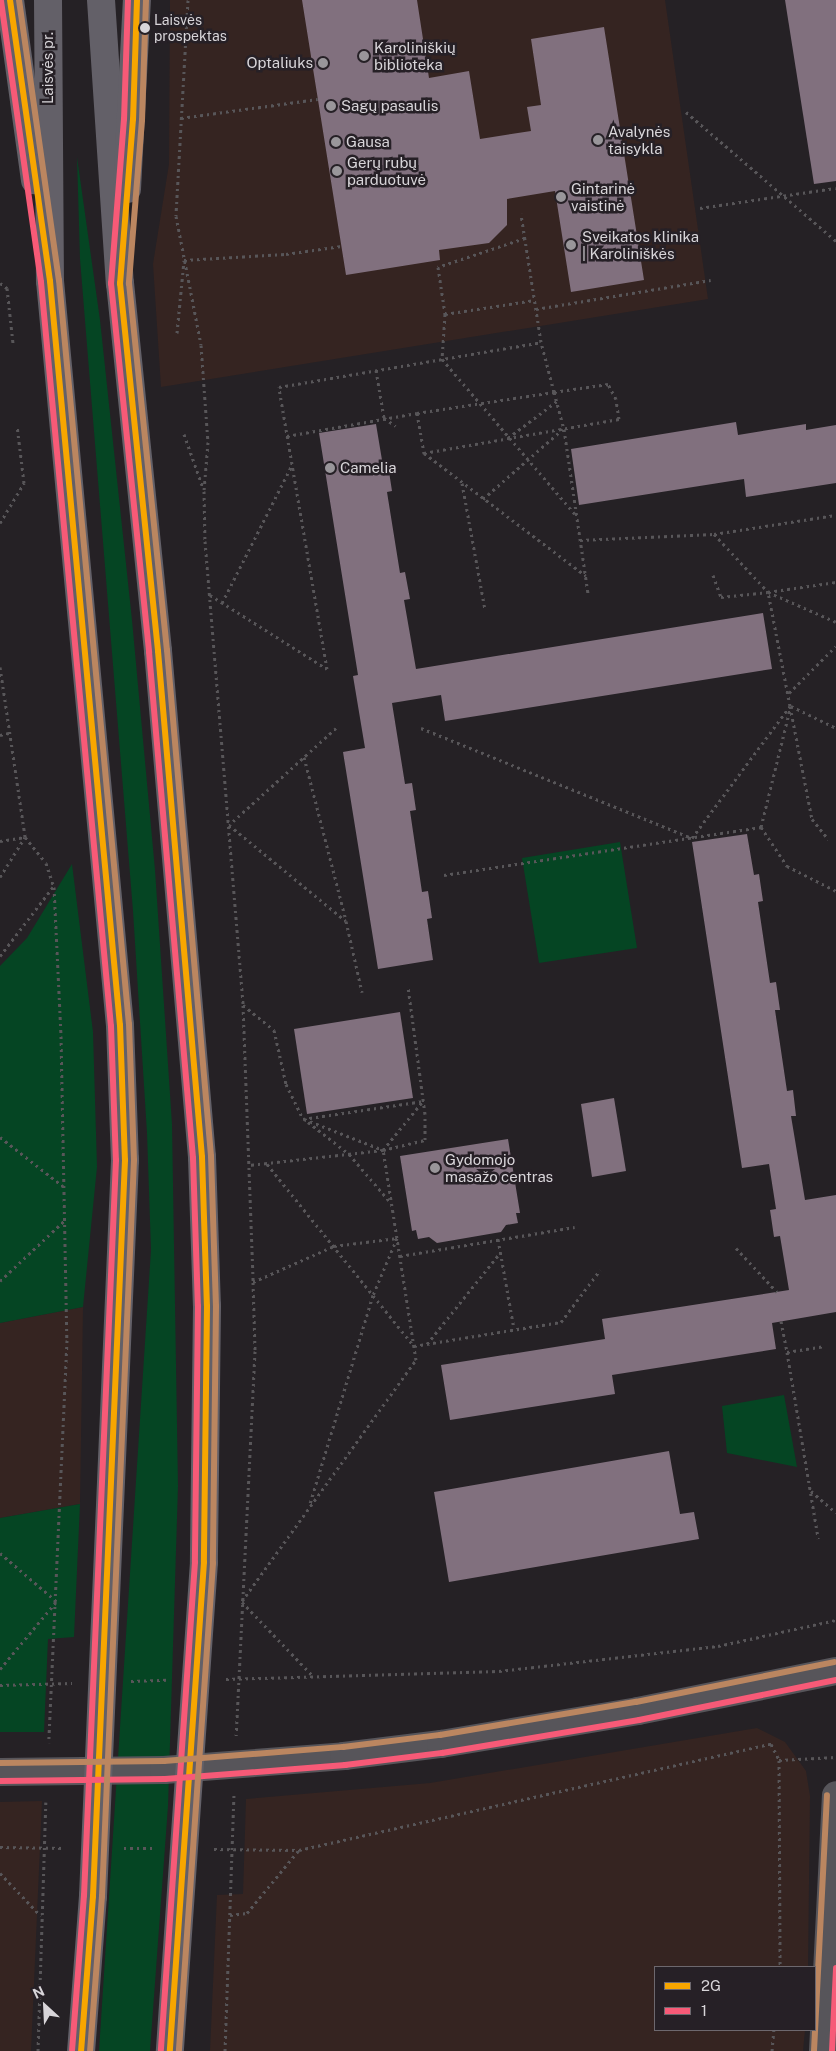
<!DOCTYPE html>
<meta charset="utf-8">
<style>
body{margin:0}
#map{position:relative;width:836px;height:2051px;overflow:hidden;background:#252125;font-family:"Public Sans",sans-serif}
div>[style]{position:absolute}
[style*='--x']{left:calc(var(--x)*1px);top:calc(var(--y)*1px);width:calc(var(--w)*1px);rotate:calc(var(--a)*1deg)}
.commercial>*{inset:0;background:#352421}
.green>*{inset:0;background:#054523}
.building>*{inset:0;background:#81707e}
.path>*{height:3px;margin-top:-1.5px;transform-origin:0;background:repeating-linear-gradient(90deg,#585659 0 2.5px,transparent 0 6.5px)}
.secondary>*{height:28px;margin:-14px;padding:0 14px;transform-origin:14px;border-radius:14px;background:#57555a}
.primary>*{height:28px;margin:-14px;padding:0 14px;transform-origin:14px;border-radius:14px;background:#636068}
.bus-1>*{height:6px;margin:-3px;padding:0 3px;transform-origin:3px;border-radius:3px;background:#f7a600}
.bus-2>*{height:6px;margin:-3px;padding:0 3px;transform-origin:3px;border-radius:3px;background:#f75a77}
.bus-3>*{height:6px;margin:-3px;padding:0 3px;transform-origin:3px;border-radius:3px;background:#bb8660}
.dots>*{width:14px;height:14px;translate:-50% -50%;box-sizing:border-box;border:2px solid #262026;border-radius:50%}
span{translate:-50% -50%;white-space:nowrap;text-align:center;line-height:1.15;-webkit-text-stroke:5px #262026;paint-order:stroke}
.bus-label{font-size:14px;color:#d8d5d9}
.left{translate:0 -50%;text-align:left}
.poi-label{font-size:15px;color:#d8d5d9}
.right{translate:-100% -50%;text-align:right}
.street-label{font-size:15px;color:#d8d5d9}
.legend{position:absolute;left:654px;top:1966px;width:162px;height:65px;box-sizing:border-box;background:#262026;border:1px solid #6d686e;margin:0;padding:6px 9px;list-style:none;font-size:15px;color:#d8d5d9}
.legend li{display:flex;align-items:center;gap:10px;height:25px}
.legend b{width:25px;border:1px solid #6d686e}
.north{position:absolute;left:20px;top:1981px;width:50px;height:50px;-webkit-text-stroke:4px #262026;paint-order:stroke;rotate:335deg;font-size:14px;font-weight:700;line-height:20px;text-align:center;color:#d8d5d9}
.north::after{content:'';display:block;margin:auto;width:18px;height:22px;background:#d8d5d9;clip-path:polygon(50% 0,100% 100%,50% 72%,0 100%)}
</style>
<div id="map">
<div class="commercial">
<i style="clip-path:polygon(170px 0,665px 0,708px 299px,161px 387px,153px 264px,169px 164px)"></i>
<i style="clip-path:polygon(83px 1307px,80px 1504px,0 1518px,0 1323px)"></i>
<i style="clip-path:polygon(757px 1728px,785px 1742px,806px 1771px,810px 1796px,808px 1967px,655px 1967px,655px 2030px,805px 2030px,803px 2051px,210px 2051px,217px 1895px,243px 1894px,246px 1799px,430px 1783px)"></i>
<i style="clip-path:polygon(42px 1801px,31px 2051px,0 2051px,0 1802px)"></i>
</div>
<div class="green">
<i style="clip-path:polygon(77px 157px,100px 320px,132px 620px,155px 870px,172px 1124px,178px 1486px,168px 1806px,150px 2051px,99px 2051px,151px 1250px,147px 1133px,133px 911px,80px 259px)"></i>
<i style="clip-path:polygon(620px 842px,637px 948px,539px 963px,522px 858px)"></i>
<i style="clip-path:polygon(72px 864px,93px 1032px,97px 1167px,83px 1307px,0 1323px,0 966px,27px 938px)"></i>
<i style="clip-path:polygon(784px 1395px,797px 1467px,727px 1453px,722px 1406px)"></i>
<i style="clip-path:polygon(80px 1504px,74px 1637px,48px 1639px,44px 1732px,0 1732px,0 1518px)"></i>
</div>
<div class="building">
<i style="clip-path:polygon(302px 0,417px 0,429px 78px,469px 71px,480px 139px,531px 131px,527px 107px,541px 105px,531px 39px,604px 27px,644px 280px,571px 292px,555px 191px,507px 199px,507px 225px,489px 243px,439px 250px,440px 260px,346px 275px)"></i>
<i style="clip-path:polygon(785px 0,836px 0,836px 181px,814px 184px)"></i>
<i style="clip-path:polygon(736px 422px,738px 435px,806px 424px,806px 430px,836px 425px,836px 483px,746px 497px,744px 479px,579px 505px,571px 449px)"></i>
<i style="clip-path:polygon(376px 424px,383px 466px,388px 465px,392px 491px,387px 492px,400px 573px,405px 572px,410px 599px,404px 600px,416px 669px,763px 613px,772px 669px,445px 721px,441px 695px,392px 703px,405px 784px,412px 783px,416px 810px,410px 811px,422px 892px,428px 891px,432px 918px,427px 919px,433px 960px,378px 969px,343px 752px,365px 748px,353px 676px,358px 675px,319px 433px)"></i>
<i style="clip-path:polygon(747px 834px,754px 875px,759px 874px,763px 901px,758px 902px,770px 983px,776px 982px,780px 1010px,775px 1010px,787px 1091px,793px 1090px,796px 1116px,791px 1116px,805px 1200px,836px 1195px,836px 1312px,772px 1323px,776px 1349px,612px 1375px,615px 1394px,450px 1420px,441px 1365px,605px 1339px,602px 1319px,789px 1290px,780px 1236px,774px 1237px,770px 1210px,776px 1209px,769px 1164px,742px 1168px,692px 842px)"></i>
<i style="clip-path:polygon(400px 1012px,413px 1098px,307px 1114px,294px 1029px)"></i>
<i style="clip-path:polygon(614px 1098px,626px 1171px,592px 1177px,581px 1104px)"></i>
<i style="clip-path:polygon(508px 1139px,520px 1213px,516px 1213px,518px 1223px,506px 1225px,501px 1232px,437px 1243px,429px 1237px,418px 1239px,416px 1230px,412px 1231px,400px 1156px)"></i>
<i style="clip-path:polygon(669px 1451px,680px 1514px,694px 1512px,699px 1539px,449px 1582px,434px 1492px)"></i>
</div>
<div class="path">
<i style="--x:188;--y:0;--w:216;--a:93.2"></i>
<i style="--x:176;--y:216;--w:131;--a:79"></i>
<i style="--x:201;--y:345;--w:97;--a:85.9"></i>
<i style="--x:208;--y:442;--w:49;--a:94.7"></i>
<i style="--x:204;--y:491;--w:50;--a:88.9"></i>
<i style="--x:205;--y:541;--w:466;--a:85.3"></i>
<i style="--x:243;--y:1005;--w:277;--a:87.9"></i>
<i style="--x:253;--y:1282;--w:69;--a:88.3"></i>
<i style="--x:255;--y:1351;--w:385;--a:92.8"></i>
<i style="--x:686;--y:112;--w:198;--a:40.7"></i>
<i style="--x:181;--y:118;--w:138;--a:-7.9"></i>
<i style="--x:700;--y:208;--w:137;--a:-8.4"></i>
<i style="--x:525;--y:238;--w:92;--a:161.6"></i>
<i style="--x:438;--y:267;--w:48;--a:81.5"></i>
<i style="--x:445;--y:314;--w:91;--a:-8.8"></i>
<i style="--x:0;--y:283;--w:9;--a:36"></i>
<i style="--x:7;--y:288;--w:55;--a:83.8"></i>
<i style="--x:536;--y:309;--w:177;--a:-9.4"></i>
<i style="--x:445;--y:314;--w:45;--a:93.8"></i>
<i style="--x:442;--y:359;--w:204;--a:49.4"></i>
<i style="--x:177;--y:333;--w:73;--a:-84.5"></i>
<i style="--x:184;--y:260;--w:102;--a:-3.4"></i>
<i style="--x:286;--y:254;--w:56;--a:-8.3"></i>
<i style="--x:376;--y:370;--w:49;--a:80.5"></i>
<i style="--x:384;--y:418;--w:14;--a:34"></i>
<i style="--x:417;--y:413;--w:139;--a:-8.7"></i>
<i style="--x:554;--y:392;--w:38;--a:75"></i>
<i style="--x:564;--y:429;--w:167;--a:81.7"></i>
<i style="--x:184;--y:434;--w:57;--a:70.6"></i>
<i style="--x:287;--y:436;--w:132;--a:-10"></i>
<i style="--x:417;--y:413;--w:41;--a:80.1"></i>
<i style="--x:424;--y:453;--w:203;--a:37.2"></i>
<i style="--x:508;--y:438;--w:61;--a:-37.1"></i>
<i style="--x:424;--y:453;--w:198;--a:-9.9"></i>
<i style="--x:619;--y:419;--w:20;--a:-99"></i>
<i style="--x:616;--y:399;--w:17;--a:-118"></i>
<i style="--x:608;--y:384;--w:55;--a:171.6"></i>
<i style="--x:554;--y:392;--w:52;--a:-104.6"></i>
<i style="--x:462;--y:483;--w:128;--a:79.7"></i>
<i style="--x:483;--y:499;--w:106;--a:-41.2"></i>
<i style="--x:0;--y:523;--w:47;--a:-59"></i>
<i style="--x:24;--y:483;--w:58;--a:-96.9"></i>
<i style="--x:714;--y:534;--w:79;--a:47"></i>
<i style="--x:768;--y:592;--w:74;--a:23.8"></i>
<i style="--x:580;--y:540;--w:134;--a:-2.6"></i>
<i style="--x:714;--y:534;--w:123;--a:-8.9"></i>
<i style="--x:713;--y:575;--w:23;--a:70"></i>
<i style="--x:721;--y:597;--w:47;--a:-6.1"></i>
<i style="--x:210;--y:595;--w:138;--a:32.3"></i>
<i style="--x:327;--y:669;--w:286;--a:-99.7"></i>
<i style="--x:279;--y:387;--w:266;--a:-9.7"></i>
<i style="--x:541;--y:342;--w:130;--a:-98.9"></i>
<i style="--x:222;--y:603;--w:155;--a:-63.1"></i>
<i style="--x:0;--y:667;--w:172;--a:81.6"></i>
<i style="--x:25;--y:837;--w:33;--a:51"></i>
<i style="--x:46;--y:863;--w:25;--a:72"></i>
<i style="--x:54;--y:887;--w:149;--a:87.3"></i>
<i style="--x:61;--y:1036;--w:304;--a:88.9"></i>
<i style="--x:67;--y:1340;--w:403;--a:92.6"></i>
<i style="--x:789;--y:693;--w:66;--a:-45"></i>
<i style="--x:790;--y:706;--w:115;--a:79"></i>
<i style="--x:812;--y:819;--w:26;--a:51"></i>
<i style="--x:791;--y:706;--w:50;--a:26.1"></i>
<i style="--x:336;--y:728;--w:144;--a:137.8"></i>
<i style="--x:229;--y:825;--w:151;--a:39.4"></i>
<i style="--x:346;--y:921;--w:73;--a:77.3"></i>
<i style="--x:421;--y:728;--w:292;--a:22.1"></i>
<i style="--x:692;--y:838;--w:164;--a:-53.4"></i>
<i style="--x:790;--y:706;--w:116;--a:-100.9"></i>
<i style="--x:768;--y:592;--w:69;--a:-8.4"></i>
<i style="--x:0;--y:735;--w:9;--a:-13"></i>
<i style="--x:304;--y:757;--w:169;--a:75.6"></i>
<i style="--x:761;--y:827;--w:122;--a:-76.2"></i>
<i style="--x:0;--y:841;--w:24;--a:-9"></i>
<i style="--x:444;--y:875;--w:321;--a:-8.6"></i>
<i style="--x:761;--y:827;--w:47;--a:56.3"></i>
<i style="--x:787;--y:866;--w:55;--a:27"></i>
<i style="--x:0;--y:877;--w:47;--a:-58"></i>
<i style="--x:0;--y:956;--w:87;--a:-52.5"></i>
<i style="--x:243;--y:1005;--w:40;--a:39"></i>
<i style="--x:274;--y:1030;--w:55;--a:77.5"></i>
<i style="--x:286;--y:1084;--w:39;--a:64"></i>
<i style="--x:303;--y:1119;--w:122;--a:-8.5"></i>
<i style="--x:304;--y:1119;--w:85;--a:21.4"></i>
<i style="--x:383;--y:1150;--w:63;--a:-50.8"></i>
<i style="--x:308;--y:1122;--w:52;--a:38"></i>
<i style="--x:349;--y:1154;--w:65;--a:49.4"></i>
<i style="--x:0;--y:1137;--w:81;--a:38"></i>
<i style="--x:383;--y:1150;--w:43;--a:-13.4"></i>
<i style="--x:425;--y:1140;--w:26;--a:-90"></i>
<i style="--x:425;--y:1114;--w:129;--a:-97.6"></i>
<i style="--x:267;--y:1164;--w:234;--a:51.1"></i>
<i style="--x:414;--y:1346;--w:149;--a:-9.3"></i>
<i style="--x:561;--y:1322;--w:65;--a:-53.1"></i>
<i style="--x:498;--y:1239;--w:91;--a:79.9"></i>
<i style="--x:736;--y:1248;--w:60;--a:47"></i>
<i style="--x:400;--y:1256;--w:177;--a:-9.4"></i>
<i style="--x:0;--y:1281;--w:89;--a:-43.2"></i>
<i style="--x:253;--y:1282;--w:89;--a:-24"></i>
<i style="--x:334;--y:1246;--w:64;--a:-7.2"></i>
<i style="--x:397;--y:1238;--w:62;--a:112.8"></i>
<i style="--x:373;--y:1295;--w:218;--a:106.8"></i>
<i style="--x:781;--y:1321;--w:32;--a:79"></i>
<i style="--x:787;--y:1352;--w:37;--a:-9"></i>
<i style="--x:427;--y:1344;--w:117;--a:-51.3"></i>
<i style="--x:787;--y:1352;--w:189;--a:80.5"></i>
<i style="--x:811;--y:1491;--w:33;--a:41"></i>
<i style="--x:0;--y:1553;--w:74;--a:40.6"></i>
<i style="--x:242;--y:1601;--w:297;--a:-54.2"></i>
<i style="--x:416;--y:1360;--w:213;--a:-98.9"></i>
<i style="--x:383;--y:1150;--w:135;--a:173.6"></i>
<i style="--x:242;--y:1602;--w:103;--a:46.2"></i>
<i style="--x:0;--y:1669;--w:87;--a:-50.1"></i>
<i style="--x:226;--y:1679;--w:273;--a:-1.7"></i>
<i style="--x:499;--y:1671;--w:220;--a:-6.5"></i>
<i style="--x:718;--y:1646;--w:121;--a:-12.4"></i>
<i style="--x:131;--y:1681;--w:36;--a:-2"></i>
<i style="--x:0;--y:1685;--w:72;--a:-1.6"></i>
<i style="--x:779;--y:1760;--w:57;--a:-3"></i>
<i style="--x:0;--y:1847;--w:65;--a:0.9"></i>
<i style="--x:124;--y:1848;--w:31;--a:0"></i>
<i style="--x:214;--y:1849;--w:85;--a:0.7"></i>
<i style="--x:299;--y:1850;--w:484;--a:-12.7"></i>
<i style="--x:771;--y:1744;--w:18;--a:63"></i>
<i style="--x:779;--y:1760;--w:207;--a:89.7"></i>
<i style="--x:0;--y:1873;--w:59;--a:46.4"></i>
<i style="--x:230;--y:1915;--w:17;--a:-7"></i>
<i style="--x:247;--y:1913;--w:82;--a:-50.5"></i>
<i style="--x:38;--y:2051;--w:249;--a:-88.2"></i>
<i style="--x:225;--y:2051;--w:257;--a:-88"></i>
<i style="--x:772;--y:2051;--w:21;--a:-85"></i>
</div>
<div class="secondary">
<i style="--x:0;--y:1772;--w:164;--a:-0.7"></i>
<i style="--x:164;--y:1770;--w:181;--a:-4.4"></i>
<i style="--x:344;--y:1756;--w:98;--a:-7.1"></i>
<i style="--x:441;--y:1744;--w:200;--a:-9.5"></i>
<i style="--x:638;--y:1711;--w:202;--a:-11.4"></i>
<i style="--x:823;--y:2051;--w:256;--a:-87.1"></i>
</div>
<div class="primary">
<i style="--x:10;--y:0;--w:182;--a:82.1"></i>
<i style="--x:48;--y:0;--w:281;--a:89.6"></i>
<i style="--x:50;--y:281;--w:747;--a:84.63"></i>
<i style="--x:120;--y:1025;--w:135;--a:87.9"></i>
<i style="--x:125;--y:1160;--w:737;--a:92.49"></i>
<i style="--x:93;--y:1896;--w:155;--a:94.4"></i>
<i style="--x:101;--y:0;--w:284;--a:86.2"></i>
<i style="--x:120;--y:283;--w:370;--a:84.1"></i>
<i style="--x:158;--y:651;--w:508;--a:85.03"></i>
<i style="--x:202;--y:1157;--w:149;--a:88.1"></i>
<i style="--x:207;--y:1306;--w:256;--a:90.7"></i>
<i style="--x:204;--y:1562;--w:490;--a:94"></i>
<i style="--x:127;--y:189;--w:189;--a:-87"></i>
</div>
<div class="bus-1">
<i style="--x:10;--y:0;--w:284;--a:81.9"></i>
<i style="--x:50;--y:281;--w:747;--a:84.63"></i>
<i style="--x:120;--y:1025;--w:135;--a:87.9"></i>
<i style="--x:125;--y:1160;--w:737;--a:92.49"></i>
<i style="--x:93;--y:1896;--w:155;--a:94.4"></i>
<i style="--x:137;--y:0;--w:119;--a:91.9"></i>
<i style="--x:133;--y:119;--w:165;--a:94.5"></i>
<i style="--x:120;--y:283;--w:370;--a:84.1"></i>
<i style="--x:158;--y:651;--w:508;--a:85.03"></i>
<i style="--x:202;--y:1157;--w:149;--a:88.1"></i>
<i style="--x:207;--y:1306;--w:256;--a:90.7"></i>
<i style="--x:204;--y:1562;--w:490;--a:94"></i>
</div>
<div class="bus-2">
<i style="--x:128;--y:0;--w:119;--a:91.9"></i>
<i style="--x:124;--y:119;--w:165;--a:94.5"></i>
<i style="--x:111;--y:283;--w:371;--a:84.1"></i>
<i style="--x:149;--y:652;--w:508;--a:85.03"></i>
<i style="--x:193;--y:1158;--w:148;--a:88.1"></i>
<i style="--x:198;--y:1306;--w:256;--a:90.7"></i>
<i style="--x:195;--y:1562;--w:489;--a:94"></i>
<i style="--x:1;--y:1;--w:284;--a:81.9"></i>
<i style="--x:41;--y:282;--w:747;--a:84.63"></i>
<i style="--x:111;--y:1026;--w:134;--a:87.9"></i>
<i style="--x:116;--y:1160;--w:736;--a:92.49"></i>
<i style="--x:84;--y:1895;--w:155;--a:94.4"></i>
<i style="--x:0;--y:1781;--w:165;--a:-0.7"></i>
<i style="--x:165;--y:1779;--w:181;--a:-4.4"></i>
<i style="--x:345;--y:1765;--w:98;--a:-7.1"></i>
<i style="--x:442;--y:1753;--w:200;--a:-9.5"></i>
<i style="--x:639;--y:1720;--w:201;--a:-11.5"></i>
<i style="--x:832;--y:2051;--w:83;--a:-87.2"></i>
</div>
<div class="bus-3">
<i style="--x:19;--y:0;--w:283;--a:81.9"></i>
<i style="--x:59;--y:280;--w:747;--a:84.63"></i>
<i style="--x:129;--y:1024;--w:136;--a:87.9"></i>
<i style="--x:134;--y:1160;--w:737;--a:92.49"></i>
<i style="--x:102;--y:1896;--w:155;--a:94.4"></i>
<i style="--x:146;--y:0;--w:120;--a:91.9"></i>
<i style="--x:142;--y:120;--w:164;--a:94.6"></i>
<i style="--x:129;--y:283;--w:369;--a:84.1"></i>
<i style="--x:167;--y:650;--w:508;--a:85.03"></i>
<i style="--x:211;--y:1156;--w:150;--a:88.1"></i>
<i style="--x:216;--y:1306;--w:257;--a:90.7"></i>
<i style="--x:213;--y:1563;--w:489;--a:94"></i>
<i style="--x:0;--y:1763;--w:164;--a:-0.7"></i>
<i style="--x:164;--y:1761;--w:180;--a:-4.5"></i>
<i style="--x:343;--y:1747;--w:98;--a:-7.1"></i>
<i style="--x:440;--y:1735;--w:199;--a:-9.6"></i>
<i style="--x:636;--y:1702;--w:202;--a:-11.4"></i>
<i style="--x:814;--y:2051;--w:256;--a:-87.1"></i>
</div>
<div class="dots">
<i style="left:145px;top:28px;background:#d8d5d9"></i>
<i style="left:364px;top:56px;background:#99969a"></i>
<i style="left:323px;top:63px;background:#99969a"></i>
<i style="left:331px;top:106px;background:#99969a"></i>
<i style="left:598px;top:140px;background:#99969a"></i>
<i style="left:336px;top:142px;background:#99969a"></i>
<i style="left:337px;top:171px;background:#99969a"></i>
<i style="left:561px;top:197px;background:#99969a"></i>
<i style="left:571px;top:245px;background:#99969a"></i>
<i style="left:330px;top:468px;background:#99969a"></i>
<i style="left:435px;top:1168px;background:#99969a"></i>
</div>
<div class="bus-label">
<span class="left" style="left:154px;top:28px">Laisvės<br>prospektas</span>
</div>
<div class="poi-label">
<span class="left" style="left:374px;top:56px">Karoliniškių<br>biblioteka</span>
<span class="right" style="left:313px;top:63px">Optaliuks</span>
<span class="left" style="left:341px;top:106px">Sagų pasaulis</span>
<span class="left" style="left:608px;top:140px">Avalynės<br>taisykla</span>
<span class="left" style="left:346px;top:142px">Gausa</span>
<span class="left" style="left:347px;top:171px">Gerų rubų<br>parduotuvė</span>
<span class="left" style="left:571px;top:197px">Gintarinė<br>vaistinė</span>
<span class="left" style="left:582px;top:245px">Sveikatos klinika<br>| Karoliniškės</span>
<span class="left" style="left:340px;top:468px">Camelia</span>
<span class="left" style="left:445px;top:1168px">Gydomojo<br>masažo centras</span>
</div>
<div class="street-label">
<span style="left:48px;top:68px;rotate:-90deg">Laisvės pr.</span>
</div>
<ul class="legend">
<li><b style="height:6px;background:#f7a600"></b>2G</li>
<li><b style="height:6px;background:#f75a77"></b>1</li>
</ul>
<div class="north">N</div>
</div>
